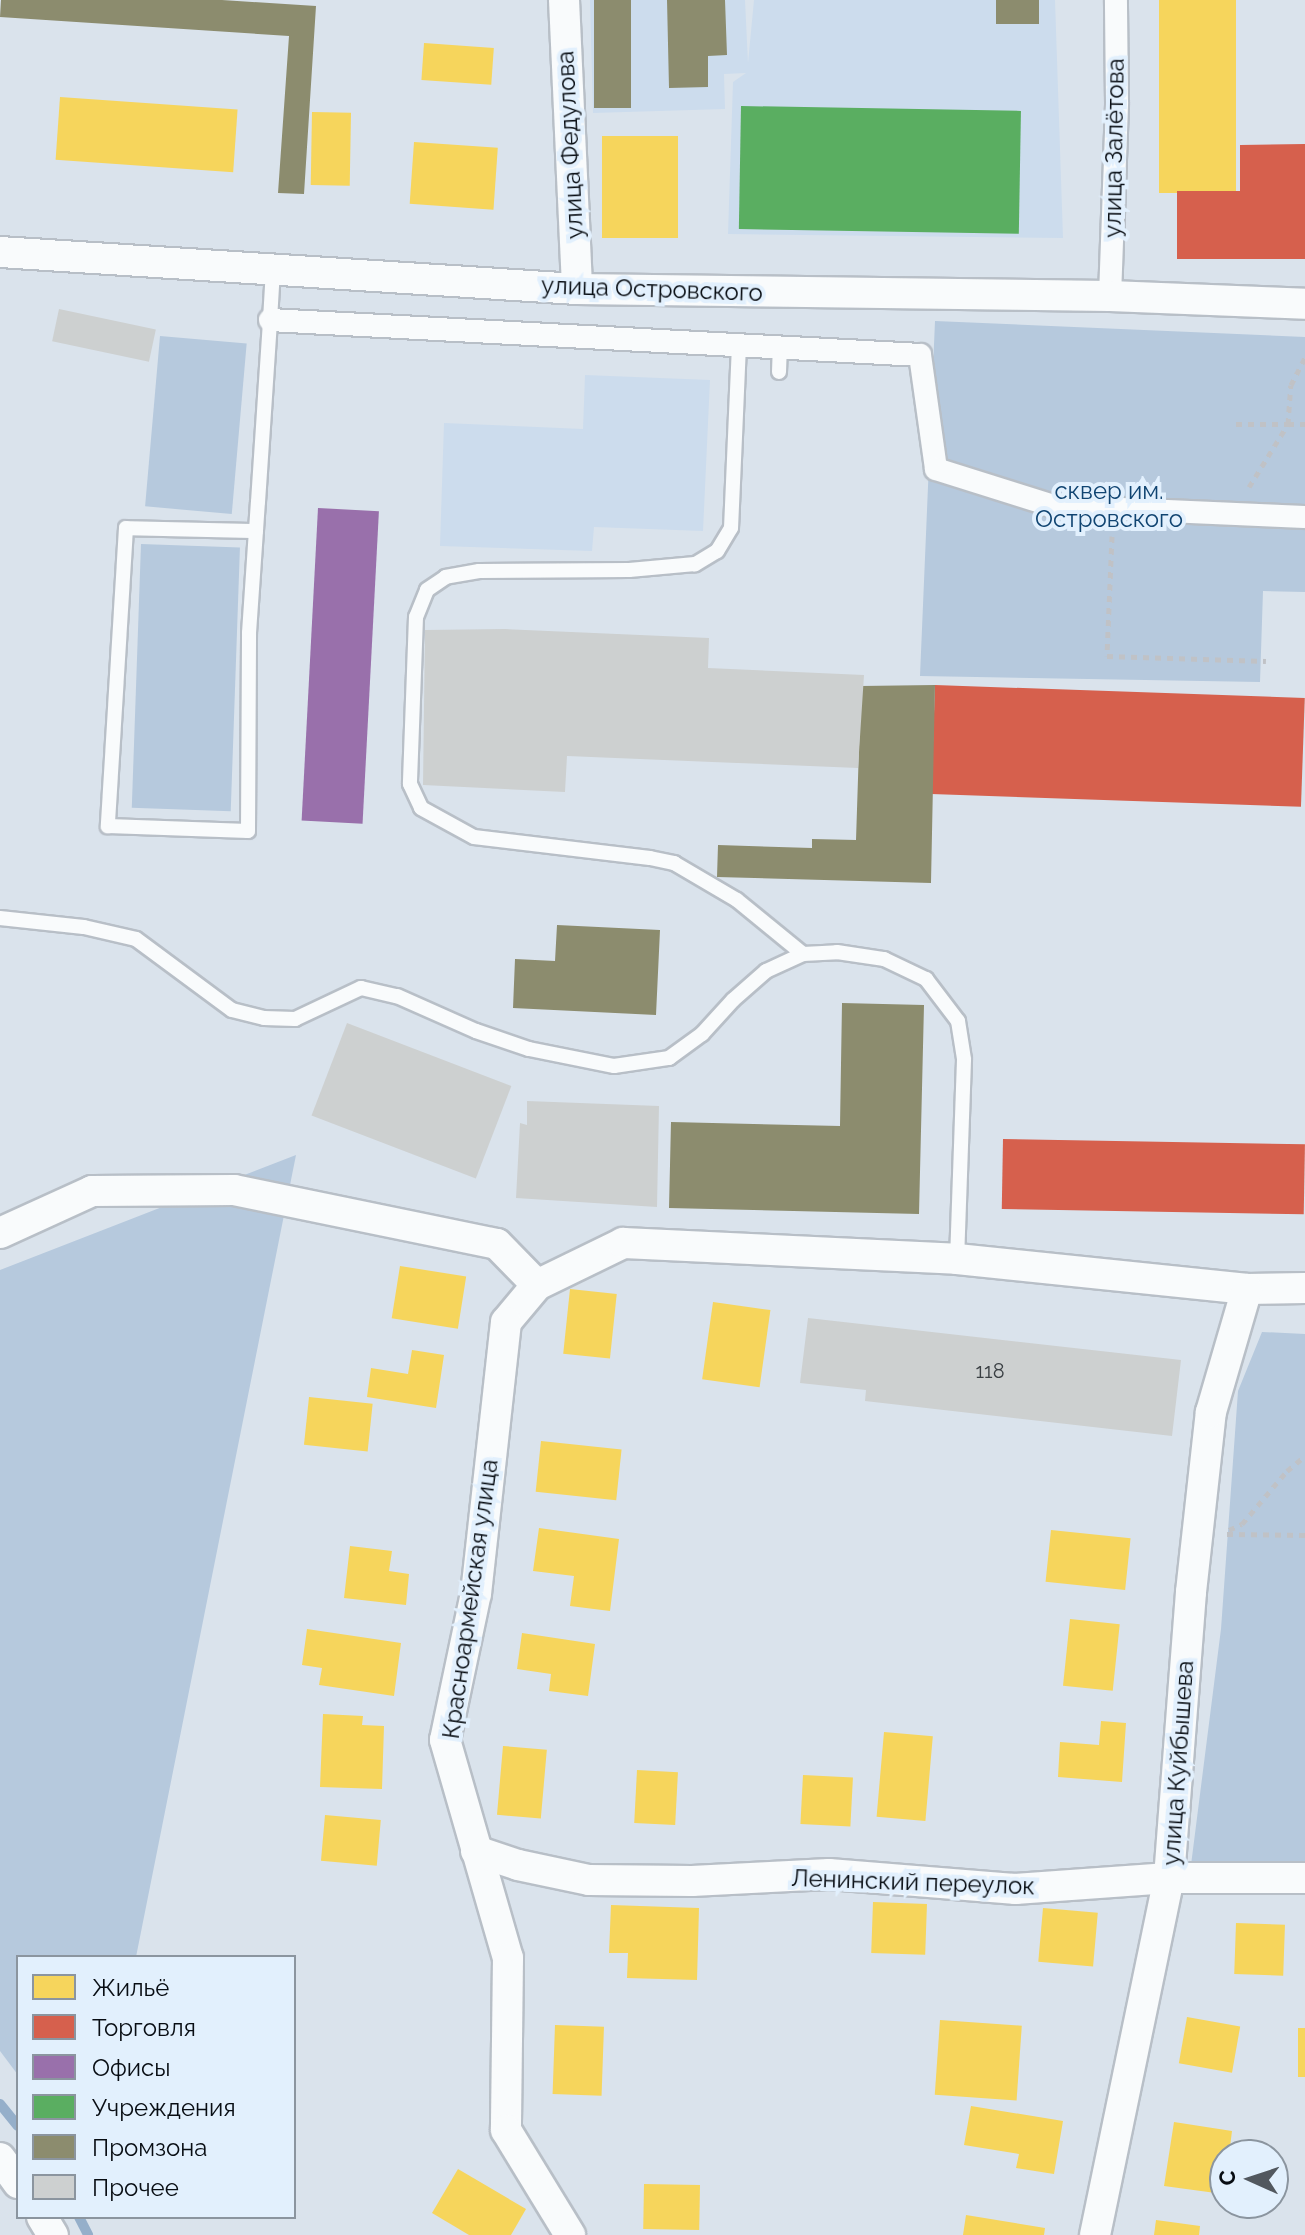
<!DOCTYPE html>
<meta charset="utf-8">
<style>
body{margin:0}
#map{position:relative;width:1305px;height:2235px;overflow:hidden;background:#dae3ec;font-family:Raleway,sans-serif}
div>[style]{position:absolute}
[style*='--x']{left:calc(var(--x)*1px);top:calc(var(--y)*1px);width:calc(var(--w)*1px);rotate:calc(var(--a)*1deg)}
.built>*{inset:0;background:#ccdced}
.green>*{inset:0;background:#b6c9dd;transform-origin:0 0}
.homes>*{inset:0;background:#f6d55c;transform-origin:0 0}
.shops>*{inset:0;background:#d6604d;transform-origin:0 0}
.offices>*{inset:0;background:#9970ab;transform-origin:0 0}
.public>*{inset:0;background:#5aae61;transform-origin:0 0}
.industry>*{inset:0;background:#8c8c6e;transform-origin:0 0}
.stream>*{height:10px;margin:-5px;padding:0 5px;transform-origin:5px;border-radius:5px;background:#95afca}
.building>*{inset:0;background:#cdd0d0;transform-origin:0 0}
.path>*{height:5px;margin-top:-2.5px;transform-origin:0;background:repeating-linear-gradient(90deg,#c0c2c6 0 6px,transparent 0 12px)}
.roads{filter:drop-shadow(2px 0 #b8bfc7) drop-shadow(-2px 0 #b8bfc7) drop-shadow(0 2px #b8bfc7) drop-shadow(0 -2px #b8bfc7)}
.service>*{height:14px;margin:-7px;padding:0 7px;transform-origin:7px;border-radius:7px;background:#f9fbfc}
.pedestrian>*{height:22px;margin:-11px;padding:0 11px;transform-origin:11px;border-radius:11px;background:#f9fbfc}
.minor>*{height:30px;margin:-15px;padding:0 15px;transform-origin:15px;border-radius:15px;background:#f9fbfc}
span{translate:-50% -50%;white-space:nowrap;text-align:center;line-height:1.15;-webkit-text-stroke:8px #e2f0fd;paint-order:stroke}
.number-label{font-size:20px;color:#3a3f43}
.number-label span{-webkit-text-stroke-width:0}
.street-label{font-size:24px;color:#080d13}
.park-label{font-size:24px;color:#104471}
.legend{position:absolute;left:16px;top:1955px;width:280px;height:264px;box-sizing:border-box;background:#e2f0fd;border:2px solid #8b959f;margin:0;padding:10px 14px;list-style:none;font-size:24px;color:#080d13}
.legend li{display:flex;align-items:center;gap:16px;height:40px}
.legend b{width:40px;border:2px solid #8b959f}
.north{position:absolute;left:1209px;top:2139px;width:80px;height:80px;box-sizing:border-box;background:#e2f0fd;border:2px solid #8b959f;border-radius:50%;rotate:273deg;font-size:22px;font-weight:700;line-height:32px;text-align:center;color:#080d13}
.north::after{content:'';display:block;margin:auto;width:28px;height:36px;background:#52585f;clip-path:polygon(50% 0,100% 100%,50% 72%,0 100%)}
</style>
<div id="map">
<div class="built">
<div style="clip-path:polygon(590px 0,745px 0,748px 63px,754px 0,1055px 0,1063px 238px,728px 234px,733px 82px,746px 73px,724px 74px,725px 109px,593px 113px)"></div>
<div style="clip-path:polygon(585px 375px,710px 380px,703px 531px,594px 527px,592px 551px,440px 546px,444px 423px,583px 429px)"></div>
</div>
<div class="green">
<div style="clip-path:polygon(935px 321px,1305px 337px,1305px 592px,1263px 591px,1260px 682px,920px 676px)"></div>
<div style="left:160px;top:336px;width:87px;height:171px;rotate:5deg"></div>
<div style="left:141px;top:544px;width:99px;height:264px;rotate:2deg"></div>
<div style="clip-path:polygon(296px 1155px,136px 1957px,18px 1957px,18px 2075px,0 2051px,0 1270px)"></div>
<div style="clip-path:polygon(1262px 1332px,1305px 1334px,1305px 1870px,1191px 1865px,1221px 1629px,1238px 1391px)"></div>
</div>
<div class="homes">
<div style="left:1159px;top:0;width:77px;height:193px"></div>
<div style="left:424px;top:43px;width:70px;height:37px;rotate:4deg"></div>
<div style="left:60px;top:97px;width:178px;height:63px;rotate:4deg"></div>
<div style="left:312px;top:112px;width:39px;height:73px;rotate:1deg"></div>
<div style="left:602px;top:136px;width:76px;height:102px"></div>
<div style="left:414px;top:142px;width:84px;height:62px;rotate:4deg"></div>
<div style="left:400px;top:1266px;width:67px;height:53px;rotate:9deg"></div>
<div style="left:570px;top:1289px;width:47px;height:65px;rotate:6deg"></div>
<div style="left:713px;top:1302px;width:58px;height:78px;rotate:8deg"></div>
<div style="clip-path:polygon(412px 1350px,444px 1355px,436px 1408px,367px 1397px,371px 1368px,408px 1374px)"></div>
<div style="left:309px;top:1397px;width:64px;height:48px;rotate:6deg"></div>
<div style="left:541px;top:1441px;width:81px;height:51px;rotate:6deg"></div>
<div style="clip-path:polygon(539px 1528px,619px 1539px,610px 1611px,570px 1606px,574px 1576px,533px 1571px)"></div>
<div style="left:1051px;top:1530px;width:80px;height:52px;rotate:6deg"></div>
<div style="clip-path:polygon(350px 1546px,392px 1551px,389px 1571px,409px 1574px,406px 1605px,344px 1598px)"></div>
<div style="left:1070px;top:1619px;width:50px;height:67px;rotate:6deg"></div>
<div style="clip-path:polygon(307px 1629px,401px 1643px,394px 1696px,319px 1685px,322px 1668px,302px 1665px)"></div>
<div style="clip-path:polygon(522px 1633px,595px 1644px,588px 1696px,549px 1691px,551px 1674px,517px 1669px)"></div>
<div style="clip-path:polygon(323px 1714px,363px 1716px,362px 1725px,384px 1726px,382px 1789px,320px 1787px)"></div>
<div style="clip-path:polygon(1101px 1721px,1126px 1723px,1122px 1782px,1058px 1777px,1060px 1742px,1099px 1745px)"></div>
<div style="left:884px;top:1732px;width:49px;height:85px;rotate:5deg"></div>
<div style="left:503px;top:1746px;width:44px;height:69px;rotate:5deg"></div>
<div style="left:637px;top:1770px;width:41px;height:53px;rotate:3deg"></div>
<div style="left:803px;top:1775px;width:50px;height:49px;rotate:3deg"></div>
<div style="left:325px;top:1815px;width:56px;height:46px;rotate:5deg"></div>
<div style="left:873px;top:1902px;width:54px;height:51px;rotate:2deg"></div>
<div style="clip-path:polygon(611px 1905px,699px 1908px,697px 1980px,627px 1978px,628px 1953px,609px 1953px)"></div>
<div style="left:1043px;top:1908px;width:55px;height:54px;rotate:5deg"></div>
<div style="left:1236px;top:1923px;width:49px;height:51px;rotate:2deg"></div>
<div style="left:1187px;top:2017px;width:54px;height:47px;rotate:10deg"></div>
<div style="left:940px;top:2020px;width:82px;height:75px;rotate:4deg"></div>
<div style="left:555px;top:2025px;width:49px;height:69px;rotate:2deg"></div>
<div style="left:1298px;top:2028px;width:7px;height:49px"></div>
<div style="clip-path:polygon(971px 2106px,1063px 2121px,1054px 2174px,1016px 2168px,1019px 2154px,964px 2145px)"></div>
<div style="clip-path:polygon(1174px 2122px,1232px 2131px,1229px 2155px,1225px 2155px,1223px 2194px,1164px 2186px)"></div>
<div style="clip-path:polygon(458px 2169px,526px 2209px,511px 2235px,469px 2235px,432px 2213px)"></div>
<div style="left:644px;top:2184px;width:56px;height:45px;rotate:1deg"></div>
<div style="clip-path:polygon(966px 2215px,1045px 2228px,1044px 2235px,963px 2235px)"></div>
<div style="clip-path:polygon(1156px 2220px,1200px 2226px,1199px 2235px,1154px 2235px)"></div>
</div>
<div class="shops">
<div style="clip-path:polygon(1305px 144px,1305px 259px,1177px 259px,1177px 191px,1240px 191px,1240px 145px)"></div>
<div style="left:935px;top:685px;width:370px;height:109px;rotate:2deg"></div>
<div style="left:1003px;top:1139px;width:302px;height:70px;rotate:1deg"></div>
</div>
<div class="offices">
<div style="left:318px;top:508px;width:61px;height:313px;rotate:3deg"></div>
</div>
<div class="public">
<div style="left:741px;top:106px;width:280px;height:123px;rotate:1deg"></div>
</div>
<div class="industry">
<div style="clip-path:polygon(1px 0,222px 0,316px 6px,304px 194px,278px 193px,289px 36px,0 17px)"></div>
<div style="left:594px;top:0;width:37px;height:108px"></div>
<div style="clip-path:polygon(667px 0,725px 0,727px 55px,708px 56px,708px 87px,669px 88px)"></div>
<div style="left:996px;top:0;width:43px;height:24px"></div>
<div style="clip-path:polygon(935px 685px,931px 883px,717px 877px,718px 845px,812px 848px,812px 839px,856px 840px,861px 686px)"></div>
<div style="clip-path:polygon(557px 925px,660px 930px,656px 1015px,513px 1008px,515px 959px,555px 961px)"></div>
<div style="clip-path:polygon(842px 1003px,924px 1005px,919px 1214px,669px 1208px,671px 1122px,840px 1126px)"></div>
</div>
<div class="stream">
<div style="--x:0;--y:2104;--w:28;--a:51"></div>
<div style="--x:79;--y:2217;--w:20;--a:63"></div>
</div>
<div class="building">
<div style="left:59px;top:309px;width:99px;height:33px;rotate:12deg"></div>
<div style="clip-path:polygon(505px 629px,709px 638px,708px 668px,864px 675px,858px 768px,567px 756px,565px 792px,423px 785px,425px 630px)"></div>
<div style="left:347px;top:1023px;width:176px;height:99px;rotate:21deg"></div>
<div style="clip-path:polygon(527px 1101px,659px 1106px,657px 1207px,516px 1198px,520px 1123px,527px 1125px)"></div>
<div style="clip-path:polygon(808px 1318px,1181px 1360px,1172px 1436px,865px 1401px,866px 1390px,800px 1383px)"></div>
</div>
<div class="path">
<div style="--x:1236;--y:424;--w:52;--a:0"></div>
<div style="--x:1288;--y:424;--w:39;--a:-86"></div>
<div style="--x:1291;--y:385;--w:31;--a:-63"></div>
<div style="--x:1249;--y:487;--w:74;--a:-58.2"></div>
<div style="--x:1288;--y:424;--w:17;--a:0"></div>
<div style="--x:1112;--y:536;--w:120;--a:92.4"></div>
<div style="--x:1107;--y:656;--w:159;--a:1.8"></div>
<div style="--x:1229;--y:1530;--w:14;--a:-25"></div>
<div style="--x:1242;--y:1524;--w:70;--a:-49.7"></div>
<div style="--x:1287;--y:1471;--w:23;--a:-40"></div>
<div style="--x:1227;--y:1534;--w:78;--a:0.7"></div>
</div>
<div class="roads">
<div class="service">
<div style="--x:739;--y:345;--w:183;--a:92.5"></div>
<div style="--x:731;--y:528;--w:27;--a:121"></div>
<div style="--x:717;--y:551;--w:26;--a:149"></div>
<div style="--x:695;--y:564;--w:66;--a:174.8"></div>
<div style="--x:629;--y:570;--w:150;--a:179.6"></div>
<div style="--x:479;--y:571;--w:34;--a:170"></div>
<div style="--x:446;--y:577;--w:23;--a:146"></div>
<div style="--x:427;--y:590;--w:29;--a:112"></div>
<div style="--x:416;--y:617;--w:167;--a:92.1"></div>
<div style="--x:410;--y:784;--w:26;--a:65"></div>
<div style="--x:421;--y:808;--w:60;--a:28.7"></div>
<div style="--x:474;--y:837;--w:177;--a:6.8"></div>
<div style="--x:650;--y:858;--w:25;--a:12"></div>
<div style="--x:674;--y:863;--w:73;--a:30.4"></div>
<div style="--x:737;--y:900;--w:85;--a:39.3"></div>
<div style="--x:779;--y:372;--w:25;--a:-88"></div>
<div style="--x:256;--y:531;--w:130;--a:-178.7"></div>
<div style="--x:126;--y:528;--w:299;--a:93.5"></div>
<div style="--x:108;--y:826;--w:140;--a:2"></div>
<div style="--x:248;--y:831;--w:198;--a:-89.7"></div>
<div style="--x:249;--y:633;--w:131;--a:-86.1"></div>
<div style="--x:258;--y:502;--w:182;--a:-86.2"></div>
<div style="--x:270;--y:320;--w:51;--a:-86.6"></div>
<div style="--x:0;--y:918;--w:84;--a:6.1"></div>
<div style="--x:84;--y:927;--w:53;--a:13"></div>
<div style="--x:136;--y:939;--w:119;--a:36.5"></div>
<div style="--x:232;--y:1010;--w:33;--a:14"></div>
<div style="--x:264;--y:1018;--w:31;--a:2"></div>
<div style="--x:295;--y:1019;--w:73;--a:-25.2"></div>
<div style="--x:361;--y:988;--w:37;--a:13"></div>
<div style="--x:397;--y:996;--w:86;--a:23.9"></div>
<div style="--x:476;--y:1031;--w:56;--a:18.8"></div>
<div style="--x:529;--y:1049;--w:87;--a:11.3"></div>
<div style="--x:614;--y:1066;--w:56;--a:-8.3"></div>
<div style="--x:669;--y:1058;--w:41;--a:-36"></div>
<div style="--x:702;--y:1034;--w:46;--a:-47.6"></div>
<div style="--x:733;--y:1000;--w:44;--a:-41.3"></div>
<div style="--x:766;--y:971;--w:41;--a:-24.7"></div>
<div style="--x:803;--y:954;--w:34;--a:-3"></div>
<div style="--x:837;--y:952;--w:48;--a:8.5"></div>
<div style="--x:884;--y:959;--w:47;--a:25.5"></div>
<div style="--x:926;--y:979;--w:53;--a:52.7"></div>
<div style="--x:958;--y:1021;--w:39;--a:81"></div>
<div style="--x:964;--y:1060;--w:199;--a:92"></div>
</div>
<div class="pedestrian">
<div style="--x:1110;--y:296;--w:194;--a:-87.9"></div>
<div style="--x:1117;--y:102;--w:102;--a:-90.6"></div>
<div style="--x:270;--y:320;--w:651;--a:3.08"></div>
<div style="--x:920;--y:355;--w:115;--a:82"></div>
<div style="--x:936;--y:469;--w:123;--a:17.5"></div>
<div style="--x:1053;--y:506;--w:252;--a:2.5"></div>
</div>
<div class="minor">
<div style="--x:564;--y:0;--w:289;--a:87.4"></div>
<div style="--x:0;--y:252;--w:578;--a:3.67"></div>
<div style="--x:577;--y:289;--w:533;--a:0.75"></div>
<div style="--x:1110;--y:296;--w:195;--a:2.3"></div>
<div style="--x:0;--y:1233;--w:101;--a:-24.5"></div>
<div style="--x:92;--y:1191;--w:142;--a:-0.4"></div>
<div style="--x:234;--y:1190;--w:268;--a:11.6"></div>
<div style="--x:497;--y:1244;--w:57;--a:45.7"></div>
<div style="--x:537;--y:1285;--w:96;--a:-26"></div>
<div style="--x:623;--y:1243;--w:334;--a:2.7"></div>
<div style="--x:957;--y:1259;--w:292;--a:5.9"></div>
<div style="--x:1247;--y:1289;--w:58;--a:-1"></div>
<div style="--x:537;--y:1285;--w:48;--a:130"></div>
<div style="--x:506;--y:1322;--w:273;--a:96.3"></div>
<div style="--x:476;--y:1593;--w:150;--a:101.9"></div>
<div style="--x:445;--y:1740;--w:227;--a:73.9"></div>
<div style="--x:508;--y:1958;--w:172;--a:90.7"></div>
<div style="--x:506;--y:2130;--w:123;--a:58.6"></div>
<div style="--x:476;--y:1851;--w:44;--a:18.4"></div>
<div style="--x:518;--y:1865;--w:73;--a:11.9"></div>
<div style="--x:589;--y:1880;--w:103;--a:0.6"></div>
<div style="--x:692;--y:1881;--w:137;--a:-2.9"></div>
<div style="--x:829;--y:1874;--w:187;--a:4.6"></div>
<div style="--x:1015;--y:1889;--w:154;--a:-4.1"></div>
<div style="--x:1169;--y:1878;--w:136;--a:0"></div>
<div style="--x:0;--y:2158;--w:31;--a:54"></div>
<div style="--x:42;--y:2217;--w:21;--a:59"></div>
<div style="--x:1095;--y:2235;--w:365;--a:-78.3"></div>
<div style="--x:1169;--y:1878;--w:287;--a:-85.6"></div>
<div style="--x:1191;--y:1592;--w:181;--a:-83.7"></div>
<div style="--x:1211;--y:1412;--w:128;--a:-73.7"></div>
</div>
</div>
<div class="number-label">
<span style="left:990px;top:1371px">118</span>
</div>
<div class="street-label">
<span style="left:570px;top:145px;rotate:-93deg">улица Федулова</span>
<span style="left:1114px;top:148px;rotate:-89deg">улица Залётова</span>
<span style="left:652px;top:289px;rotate:2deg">улица Островского</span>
<span style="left:470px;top:1599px;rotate:-82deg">Красноармейская улица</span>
<span style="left:1178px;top:1763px;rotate:-86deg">улица Куйбышева</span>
<span style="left:913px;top:1882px;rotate:2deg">Ленинский переулок</span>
</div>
<div class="park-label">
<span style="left:1109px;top:505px">сквер им.<br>Островского</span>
</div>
<ul class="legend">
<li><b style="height:22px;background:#f6d55c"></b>Жильё</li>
<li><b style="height:22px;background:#d6604d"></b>Торговля</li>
<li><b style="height:22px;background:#9970ab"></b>Офисы</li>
<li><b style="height:22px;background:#5aae61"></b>Учреждения</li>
<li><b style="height:22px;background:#8c8c6e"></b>Промзона</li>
<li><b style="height:22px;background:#cdd0d0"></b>Прочее</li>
</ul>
<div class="north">С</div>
</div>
